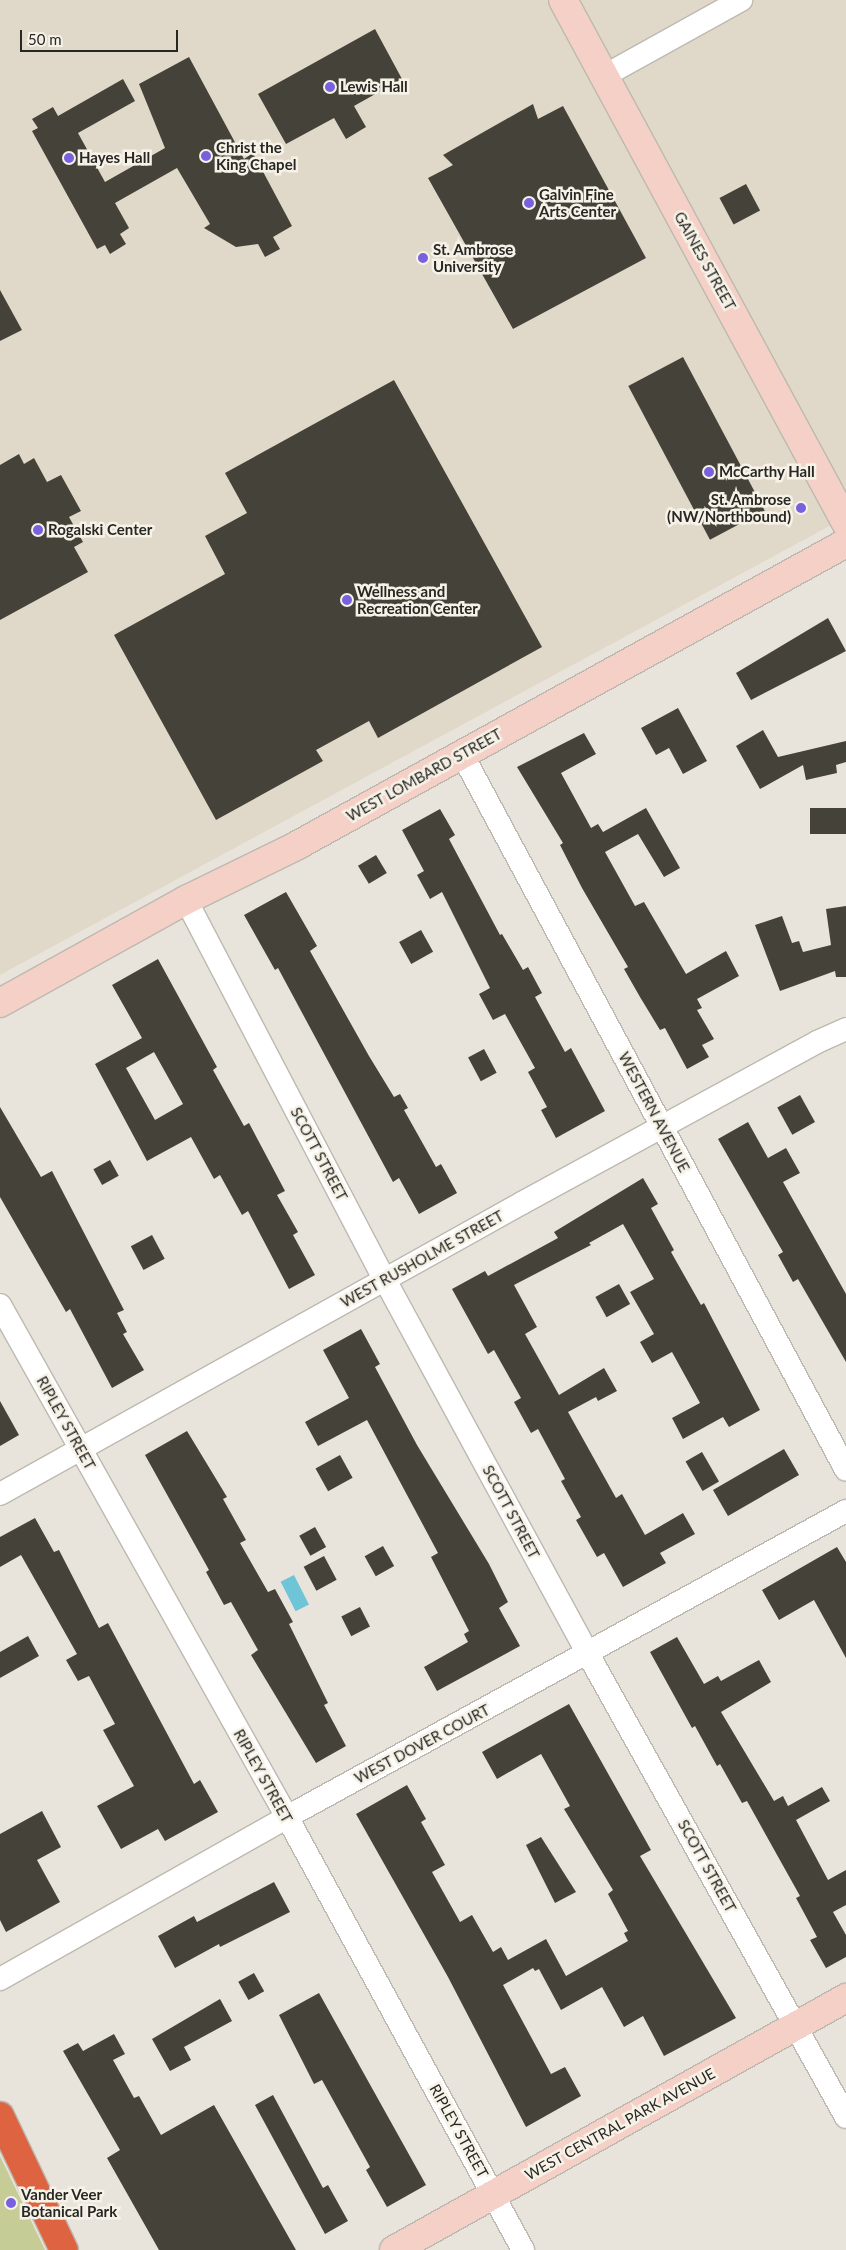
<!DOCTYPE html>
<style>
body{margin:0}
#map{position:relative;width:846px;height:2250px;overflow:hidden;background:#e9e4db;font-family:Lato,sans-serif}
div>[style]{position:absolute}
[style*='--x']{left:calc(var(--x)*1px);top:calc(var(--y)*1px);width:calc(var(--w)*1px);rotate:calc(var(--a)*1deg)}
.built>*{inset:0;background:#e0d9ca}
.green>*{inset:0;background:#c6cc95}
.water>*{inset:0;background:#6ec5d7;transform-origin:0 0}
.building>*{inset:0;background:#45423a;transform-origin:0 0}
.roads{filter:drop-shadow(1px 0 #bdb9b0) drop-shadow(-1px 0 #bdb9b0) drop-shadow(0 1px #bdb9b0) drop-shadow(0 -1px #bdb9b0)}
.street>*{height:22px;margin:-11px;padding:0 11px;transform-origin:11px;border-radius:11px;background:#fff}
.secondary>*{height:28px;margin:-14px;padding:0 14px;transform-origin:14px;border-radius:14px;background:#f5d0c6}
.highway>*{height:28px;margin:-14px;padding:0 14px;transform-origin:14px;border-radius:14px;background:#de6441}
.dots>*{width:14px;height:14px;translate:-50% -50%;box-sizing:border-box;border:2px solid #f6f2e8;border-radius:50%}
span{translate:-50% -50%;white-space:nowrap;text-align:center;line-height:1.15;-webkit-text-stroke:5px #f6f2e8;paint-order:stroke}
.poi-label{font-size:15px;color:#282723;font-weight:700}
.left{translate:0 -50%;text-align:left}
.right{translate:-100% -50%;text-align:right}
.street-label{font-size:15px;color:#282723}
.scale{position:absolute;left:20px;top:30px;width:158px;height:22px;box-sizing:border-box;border:2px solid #282723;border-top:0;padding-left:6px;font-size:15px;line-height:18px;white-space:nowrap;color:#282723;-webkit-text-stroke:4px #f6f2e8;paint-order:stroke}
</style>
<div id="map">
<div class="built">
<div style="clip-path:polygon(0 0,846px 0,846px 517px,0 975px)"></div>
</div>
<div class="green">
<div style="clip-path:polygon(0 2156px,45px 2250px,0 2250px)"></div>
</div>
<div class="water">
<div style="left:294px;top:1575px;width:33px;height:15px;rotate:63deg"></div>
</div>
<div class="building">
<div style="clip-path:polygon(375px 29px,402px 79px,354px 106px,366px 127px,346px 139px,334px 118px,286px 144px,258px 94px)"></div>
<div style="clip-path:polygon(189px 57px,244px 159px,253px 153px,292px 226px,273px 237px,280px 249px,265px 257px,258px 244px,236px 247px,204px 228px,210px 224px,177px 168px,115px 203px,129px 228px,120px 234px,126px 244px,110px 254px,105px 245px,97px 249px,32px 131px,38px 128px,32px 119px,53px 107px,58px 116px,123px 79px,135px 101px,78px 133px,105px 182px,165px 148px,139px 84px)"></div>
<div style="clip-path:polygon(533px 104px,538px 119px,563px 106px,646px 258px,513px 329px,428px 178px,453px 165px,443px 155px)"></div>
<div style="left:746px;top:184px;width:30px;height:30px;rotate:62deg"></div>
<div style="clip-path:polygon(0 290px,22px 330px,0 341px)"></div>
<div style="left:683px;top:357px;width:174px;height:62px;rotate:62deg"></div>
<div style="clip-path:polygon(394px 380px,542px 647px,378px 738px,369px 721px,316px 750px,323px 761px,216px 820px,114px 635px,225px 574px,205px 536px,247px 513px,225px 473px)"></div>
<div style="clip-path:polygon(19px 454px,24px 464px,34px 458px,47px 482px,61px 475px,81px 511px,69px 517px,83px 542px,74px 547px,88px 572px,0 620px,0 465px)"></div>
<div style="clip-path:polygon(828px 618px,846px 651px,751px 700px,736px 673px)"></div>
<div style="clip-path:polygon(678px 708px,707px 761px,683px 774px,669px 748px,656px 755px,641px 728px)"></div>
<div style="clip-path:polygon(763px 730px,778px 757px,846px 741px,846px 762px,836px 765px,837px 773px,806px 780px,803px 765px,760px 789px,736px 746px)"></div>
<div style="clip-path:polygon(584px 733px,596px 754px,561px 773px,591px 828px,598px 824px,603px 832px,646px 808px,680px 868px,664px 877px,638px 834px,605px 852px,635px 906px,644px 902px,686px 974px,726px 951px,739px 976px,697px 999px,702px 1008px,697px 1010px,714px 1039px,702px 1045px,709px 1057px,687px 1069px,665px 1028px,660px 1030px,640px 997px,624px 969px,628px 967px,582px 888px,560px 845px,563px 843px,517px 767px)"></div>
<div style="left:846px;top:808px;width:26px;height:36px;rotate:90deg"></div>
<div style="clip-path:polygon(440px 809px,455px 835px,449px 839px,500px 935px,502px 934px,523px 970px,528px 967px,542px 993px,535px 997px,565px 1052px,571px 1048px,605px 1111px,556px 1138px,541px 1110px,547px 1107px,528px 1072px,535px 1068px,505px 1014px,493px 1020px,479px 994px,490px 988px,442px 892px,430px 899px,417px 875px,424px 871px,402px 830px)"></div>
<div style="left:376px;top:855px;width:21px;height:21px;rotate:59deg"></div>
<div style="clip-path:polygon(286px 892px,317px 946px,310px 951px,369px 1056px,394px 1097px,400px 1094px,408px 1108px,404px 1110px,436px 1167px,441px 1164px,457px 1193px,419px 1214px,399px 1178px,393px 1182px,278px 968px,275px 970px,244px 915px)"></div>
<div style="clip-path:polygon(846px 906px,846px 977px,836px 977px,835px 971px,780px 991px,755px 925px,782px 916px,792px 943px,799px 941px,803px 952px,831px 945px,826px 909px)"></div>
<div style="left:421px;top:930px;width:25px;height:25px;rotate:61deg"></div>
<div style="clip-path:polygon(evenodd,158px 959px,217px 1067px,213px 1070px,244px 1126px,249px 1123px,285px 1191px,277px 1195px,298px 1232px,293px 1235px,315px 1275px,289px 1289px,248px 1211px,242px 1215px,220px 1175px,214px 1179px,191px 1137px,147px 1161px,95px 1064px,142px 1038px,112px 985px,158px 959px,154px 1052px,183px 1104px,155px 1120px,126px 1068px,154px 1052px)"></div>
<div style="left:484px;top:1049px;width:27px;height:18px;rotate:62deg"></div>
<div style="left:800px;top:1095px;width:31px;height:26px;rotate:61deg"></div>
<div style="clip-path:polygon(0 1107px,41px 1177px,52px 1171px,124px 1310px,117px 1313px,127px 1332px,123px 1334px,144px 1370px,112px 1388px,70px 1309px,66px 1312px,0 1197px)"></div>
<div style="clip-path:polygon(748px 1122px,768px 1158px,786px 1148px,800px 1173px,783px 1182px,846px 1294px,846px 1362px,798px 1279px,793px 1282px,778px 1255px,783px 1252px,718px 1139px)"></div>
<div style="left:110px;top:1160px;width:18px;height:19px;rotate:61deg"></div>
<div style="clip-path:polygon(643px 1178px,658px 1204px,651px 1208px,674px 1250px,671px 1252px,701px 1305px,704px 1303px,760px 1410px,729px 1427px,723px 1417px,683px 1439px,672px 1418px,700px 1403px,672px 1352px,652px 1363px,640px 1342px,654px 1334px,630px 1292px,654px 1279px,623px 1224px,589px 1243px,591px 1245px,514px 1285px,537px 1327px,525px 1334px,559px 1395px,604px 1368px,617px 1391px,598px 1401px,596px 1397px,568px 1412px,616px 1498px,622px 1494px,645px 1535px,683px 1513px,695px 1534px,660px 1553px,666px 1563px,623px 1587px,604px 1553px,597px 1557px,576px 1520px,581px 1517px,561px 1481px,565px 1479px,538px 1429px,531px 1433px,514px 1402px,521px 1398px,494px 1350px,488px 1354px,452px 1289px,485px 1271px,488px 1276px,558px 1238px,554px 1232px)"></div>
<div style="left:152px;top:1235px;width:27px;height:24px;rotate:62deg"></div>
<div style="left:619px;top:1284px;width:23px;height:27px;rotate:61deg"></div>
<div style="clip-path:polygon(361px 1329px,380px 1364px,375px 1367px,417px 1445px,489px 1564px,508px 1602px,499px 1608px,520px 1646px,437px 1691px,424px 1667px,468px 1642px,464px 1634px,469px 1631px,431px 1557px,438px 1553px,367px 1420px,318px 1446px,305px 1422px,349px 1398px,323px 1350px)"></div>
<div style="clip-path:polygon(0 1401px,19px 1435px,0 1446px)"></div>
<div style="clip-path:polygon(187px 1431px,227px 1497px,223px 1499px,246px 1540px,240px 1543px,268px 1592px,275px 1589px,293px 1622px,289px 1624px,328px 1703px,324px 1705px,346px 1746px,316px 1763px,251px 1655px,258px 1650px,231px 1602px,224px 1605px,206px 1572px,209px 1570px,145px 1455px)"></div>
<div style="left:784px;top:1449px;width:30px;height:82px;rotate:60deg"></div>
<div style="left:702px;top:1452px;width:34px;height:19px;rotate:60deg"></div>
<div style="left:340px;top:1455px;width:26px;height:28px;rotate:61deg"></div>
<div style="clip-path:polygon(35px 1518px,54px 1552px,59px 1550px,99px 1628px,108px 1623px,194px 1784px,200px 1780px,218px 1812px,165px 1841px,158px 1829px,121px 1849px,97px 1806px,134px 1786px,103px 1730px,115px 1724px,89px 1676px,78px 1681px,66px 1660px,77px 1654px,21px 1555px,0 1567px,0 1537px)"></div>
<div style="left:315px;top:1527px;width:23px;height:18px;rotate:61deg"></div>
<div style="left:383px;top:1546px;width:23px;height:21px;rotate:61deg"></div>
<div style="clip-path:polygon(837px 1547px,846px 1562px,846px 1658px,814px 1600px,779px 1620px,762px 1590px)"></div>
<div style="left:324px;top:1556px;width:27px;height:23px;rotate:62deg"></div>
<div style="left:360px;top:1607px;width:22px;height:21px;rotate:63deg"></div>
<div style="clip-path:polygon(28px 1636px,39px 1656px,0 1678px,0 1652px)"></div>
<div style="clip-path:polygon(677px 1637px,704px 1684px,718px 1676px,721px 1681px,759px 1660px,771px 1682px,721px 1712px,774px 1801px,783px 1796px,788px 1806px,822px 1787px,830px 1801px,796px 1820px,828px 1880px,846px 1870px,846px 1905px,833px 1912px,846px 1935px,846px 1957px,826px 1968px,810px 1940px,817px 1937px,796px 1898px,800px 1896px,747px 1801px,742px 1803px,720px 1764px,717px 1766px,695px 1726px,692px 1728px,650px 1652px)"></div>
<div style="clip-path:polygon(569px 1704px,651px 1850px,640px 1856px,736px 2018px,664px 2056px,643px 2016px,624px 2027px,602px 1987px,561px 2010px,539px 1969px,535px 1971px,533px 1968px,503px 1985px,551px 2074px,565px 2067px,581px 2096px,526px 2127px,448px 1977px,356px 1814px,407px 1785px,426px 1819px,421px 1822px,445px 1865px,432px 1872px,460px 1922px,472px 1915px,493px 1952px,501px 1947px,508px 1960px,546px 1939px,566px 1976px,628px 1941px,624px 1933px,628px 1931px,608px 1894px,613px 1890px,564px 1809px,570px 1806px,541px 1754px,497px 1779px,482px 1752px)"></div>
<div style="clip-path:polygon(42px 1811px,61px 1847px,37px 1860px,60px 1902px,6px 1932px,0 1920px,0 1834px)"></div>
<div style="clip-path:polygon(541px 1837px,576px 1892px,555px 1903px,526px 1845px)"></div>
<div style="clip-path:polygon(274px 1882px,290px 1912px,220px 1947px,219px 1944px,175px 1968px,158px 1936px,194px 1916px,197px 1922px)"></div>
<div style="left:254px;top:1973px;width:21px;height:18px;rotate:61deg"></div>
<div style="clip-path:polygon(319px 1993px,426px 2185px,387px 2207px,366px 2170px,370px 2167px,322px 2080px,314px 2084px,279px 2015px)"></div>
<div style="clip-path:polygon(220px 1999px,232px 2021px,184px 2047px,191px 2060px,170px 2071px,152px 2039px)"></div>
<div style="clip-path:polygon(114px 2034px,125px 2054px,113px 2060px,134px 2098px,139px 2096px,161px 2135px,214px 2105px,296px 2250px,159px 2250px,107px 2158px,120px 2150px,63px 2051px,78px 2043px,83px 2051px)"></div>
<div style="clip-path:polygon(273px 2095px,323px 2188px,328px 2185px,348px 2221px,325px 2234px,255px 2105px)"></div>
</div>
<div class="roads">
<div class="street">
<div style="--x:604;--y:76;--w:157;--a:-29"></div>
<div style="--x:462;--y:754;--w:812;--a:61.79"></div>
<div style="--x:186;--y:900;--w:429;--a:62.4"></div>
<div style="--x:385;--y:1280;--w:426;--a:61.5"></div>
<div style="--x:588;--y:1654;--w:530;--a:60.87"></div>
<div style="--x:0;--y:1305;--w:587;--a:60.73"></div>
<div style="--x:287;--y:1817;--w:493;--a:61.4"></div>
<div style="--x:0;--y:1494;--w:598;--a:-29.14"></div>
<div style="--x:522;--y:1203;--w:336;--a:-28.6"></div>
<div style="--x:817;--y:1042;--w:32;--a:-24"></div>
<div style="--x:0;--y:1979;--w:330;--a:-29.4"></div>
<div style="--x:287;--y:1817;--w:637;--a:-28.7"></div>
</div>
<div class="secondary">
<div style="--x:563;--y:0;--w:595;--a:61.58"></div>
<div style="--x:0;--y:1003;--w:213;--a:-29"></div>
<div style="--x:186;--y:900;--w:123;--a:-26.1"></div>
<div style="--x:296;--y:846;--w:628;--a:-28.85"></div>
<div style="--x:394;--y:2250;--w:518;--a:-29.14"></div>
</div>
<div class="highway">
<div style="--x:0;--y:2116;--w:148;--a:64.5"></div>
</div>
</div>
<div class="dots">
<div style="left:330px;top:87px;background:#7761dc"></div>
<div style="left:206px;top:156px;background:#7761dc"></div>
<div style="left:69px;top:158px;background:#7761dc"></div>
<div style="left:529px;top:203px;background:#7761dc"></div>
<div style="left:423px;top:258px;background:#7761dc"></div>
<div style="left:709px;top:472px;background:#7761dc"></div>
<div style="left:801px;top:508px;background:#7761dc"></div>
<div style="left:38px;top:530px;background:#7761dc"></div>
<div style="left:347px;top:600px;background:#7761dc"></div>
<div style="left:11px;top:2203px;background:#7761dc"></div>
</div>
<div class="poi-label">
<span class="left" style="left:340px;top:87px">Lewis Hall</span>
<span class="left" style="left:216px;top:156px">Christ the<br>King Chapel</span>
<span class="left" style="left:79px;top:158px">Hayes Hall</span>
<span class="left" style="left:539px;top:203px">Galvin Fine<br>Arts Center</span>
<span class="left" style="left:433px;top:258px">St. Ambrose<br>University</span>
<span class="left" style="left:719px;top:472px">McCarthy Hall</span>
<span class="right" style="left:791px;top:508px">St. Ambrose<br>(NW/Northbound)</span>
<span class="left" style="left:48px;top:530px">Rogalski Center</span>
<span class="left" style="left:357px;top:600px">Wellness and<br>Recreation Center</span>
<span class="left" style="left:21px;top:2203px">Vander Veer<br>Botanical Park</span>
</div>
<div class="street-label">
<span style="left:705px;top:261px;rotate:61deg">GAINES STREET</span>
<span style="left:424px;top:775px;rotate:-29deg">WEST LOMBARD STREET</span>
<span style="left:654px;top:1112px;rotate:62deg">WESTERN AVENUE</span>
<span style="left:319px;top:1154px;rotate:62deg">SCOTT STREET</span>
<span style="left:422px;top:1259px;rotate:-29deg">WEST RUSHOLME STREET</span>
<span style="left:66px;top:1423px;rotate:61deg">RIPLEY STREET</span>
<span style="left:511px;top:1512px;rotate:62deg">SCOTT STREET</span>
<span style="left:422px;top:1744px;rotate:-28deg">WEST DOVER COURT</span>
<span style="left:263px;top:1776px;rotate:61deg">RIPLEY STREET</span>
<span style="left:707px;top:1866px;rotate:61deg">SCOTT STREET</span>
<span style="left:620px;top:2124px;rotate:-29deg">WEST CENTRAL PARK AVENUE</span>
<span style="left:459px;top:2131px;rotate:61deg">RIPLEY STREET</span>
</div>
<div class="scale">50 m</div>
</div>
